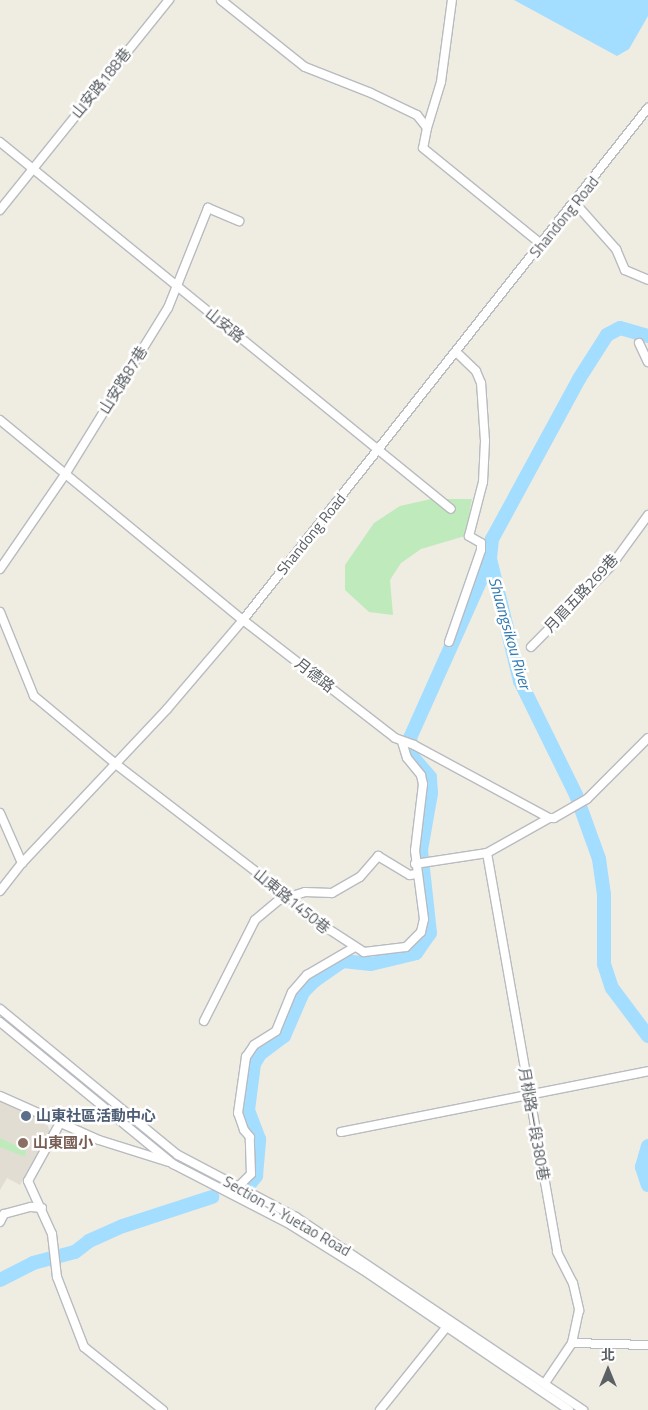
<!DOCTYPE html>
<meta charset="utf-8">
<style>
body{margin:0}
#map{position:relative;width:648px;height:1410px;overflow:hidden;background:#efece2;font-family:"Titillium Web","Noto Sans TC",sans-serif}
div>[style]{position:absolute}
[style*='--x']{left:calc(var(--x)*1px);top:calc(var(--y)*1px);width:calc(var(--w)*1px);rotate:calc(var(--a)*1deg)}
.education>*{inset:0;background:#e2ddd3}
.green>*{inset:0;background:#bfeabc}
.water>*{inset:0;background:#a3ddff}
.river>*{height:14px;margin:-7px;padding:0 7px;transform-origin:7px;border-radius:7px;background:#a3ddff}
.roads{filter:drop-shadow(1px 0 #b8bbc0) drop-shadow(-1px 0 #b8bbc0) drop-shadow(0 1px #b8bbc0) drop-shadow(0 -1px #b8bbc0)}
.minor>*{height:8px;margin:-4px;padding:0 4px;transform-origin:4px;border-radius:4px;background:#fff}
.dots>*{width:14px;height:14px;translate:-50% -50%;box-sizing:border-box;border:2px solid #fff;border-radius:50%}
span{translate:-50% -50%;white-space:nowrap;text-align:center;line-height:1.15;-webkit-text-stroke:5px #fff;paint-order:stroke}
.street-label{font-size:15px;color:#5b6065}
.service-label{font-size:15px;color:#4e5e75;font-weight:700}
.left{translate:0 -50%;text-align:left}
.education-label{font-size:15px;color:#785e54;font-weight:700}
.water-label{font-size:16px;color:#327ab3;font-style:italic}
.north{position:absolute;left:583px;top:1345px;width:50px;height:50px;-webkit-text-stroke:4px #fff;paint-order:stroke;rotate:0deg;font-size:14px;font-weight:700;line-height:20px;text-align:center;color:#5b6065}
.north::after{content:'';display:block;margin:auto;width:18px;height:22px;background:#5b6065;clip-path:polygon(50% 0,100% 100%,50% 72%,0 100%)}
</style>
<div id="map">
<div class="education">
<div style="clip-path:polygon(0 1100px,46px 1121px,51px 1135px,20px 1185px,7px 1178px,0 1190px)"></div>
</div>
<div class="green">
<div style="clip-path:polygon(431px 499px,472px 499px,465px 536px,421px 549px,401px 563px,390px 580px,393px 615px,369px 612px,345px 590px,345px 565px,374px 523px,400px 506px)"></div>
<div style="clip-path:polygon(0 1138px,26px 1150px,25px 1157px,0 1147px)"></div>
</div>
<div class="water">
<div style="clip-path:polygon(514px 0,648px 0,648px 16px,629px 49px,617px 56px)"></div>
</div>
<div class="river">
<div style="--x:648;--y:336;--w:29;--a:-164"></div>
<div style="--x:620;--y:328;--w:15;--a:152"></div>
<div style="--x:607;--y:335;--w:52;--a:122.5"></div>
<div style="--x:579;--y:379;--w:182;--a:118.5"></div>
<div style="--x:492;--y:539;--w:20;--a:96"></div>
<div style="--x:490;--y:559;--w:126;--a:76.2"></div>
<div style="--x:520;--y:681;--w:127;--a:63.8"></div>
<div style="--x:576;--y:795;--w:68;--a:70.2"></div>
<div style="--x:599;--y:859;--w:36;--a:82"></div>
<div style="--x:604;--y:895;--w:69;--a:90"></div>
<div style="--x:604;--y:964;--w:25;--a:72"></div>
<div style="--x:612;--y:988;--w:60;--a:53.1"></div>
<div style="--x:648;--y:1146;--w:22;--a:106"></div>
<div style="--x:642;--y:1167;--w:19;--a:72"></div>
<div style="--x:248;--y:1186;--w:13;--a:-51"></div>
<div style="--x:256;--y:1176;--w:37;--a:-85"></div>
<div style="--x:259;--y:1139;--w:31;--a:-111"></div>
<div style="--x:248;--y:1110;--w:46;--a:-82.6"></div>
<div style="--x:254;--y:1064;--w:12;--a:-59"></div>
<div style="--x:260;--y:1054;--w:30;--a:-37"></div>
<div style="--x:284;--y:1036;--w:48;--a:-66.6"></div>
<div style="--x:303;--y:992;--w:16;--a:-45"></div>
<div style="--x:314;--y:981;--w:35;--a:-35"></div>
<div style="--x:343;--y:961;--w:28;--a:6"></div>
<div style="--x:371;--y:964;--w:46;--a:-13.7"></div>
<div style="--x:416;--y:953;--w:24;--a:-55"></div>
<div style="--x:430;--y:933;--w:83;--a:-96.2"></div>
<div style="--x:421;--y:850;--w:58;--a:-80"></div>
<div style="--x:431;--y:793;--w:16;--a:-94"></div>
<div style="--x:430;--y:777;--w:29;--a:-131"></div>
<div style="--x:411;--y:755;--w:17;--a:-93"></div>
<div style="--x:410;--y:738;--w:196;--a:-65.9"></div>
<div style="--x:0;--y:1280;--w:37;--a:-27"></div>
<div style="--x:33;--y:1263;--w:43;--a:-14.7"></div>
<div style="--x:75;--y:1252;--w:18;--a:-38"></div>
<div style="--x:89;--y:1241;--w:37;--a:-24"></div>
<div style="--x:123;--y:1226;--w:94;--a:-18"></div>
</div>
<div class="roads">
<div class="minor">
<div style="--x:221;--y:0;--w:107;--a:38.6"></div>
<div style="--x:305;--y:67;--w:71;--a:21.5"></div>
<div style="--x:371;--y:93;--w:51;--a:25.6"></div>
<div style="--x:417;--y:115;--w:16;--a:52"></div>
<div style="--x:427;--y:128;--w:20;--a:101"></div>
<div style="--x:423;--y:148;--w:152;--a:39.1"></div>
<div style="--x:427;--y:128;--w:48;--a:-73.1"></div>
<div style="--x:441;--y:82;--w:83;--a:-82.4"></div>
<div style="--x:0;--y:142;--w:581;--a:39.14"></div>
<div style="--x:575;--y:203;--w:62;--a:48.3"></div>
<div style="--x:616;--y:249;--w:23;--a:67"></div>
<div style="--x:625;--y:270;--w:25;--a:23"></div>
<div style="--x:0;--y:210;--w:270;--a:-51.2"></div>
<div style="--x:639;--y:343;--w:21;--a:65"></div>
<div style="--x:0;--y:420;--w:315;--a:39.5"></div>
<div style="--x:243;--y:620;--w:192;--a:37.8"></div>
<div style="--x:395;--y:738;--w:20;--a:20"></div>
<div style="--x:414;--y:745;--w:153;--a:28.4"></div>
<div style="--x:549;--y:818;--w:5;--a:0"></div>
<div style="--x:554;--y:818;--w:38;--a:-30"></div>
<div style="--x:587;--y:799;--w:86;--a:-45"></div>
<div style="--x:0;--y:569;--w:116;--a:-55.5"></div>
<div style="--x:66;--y:473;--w:194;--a:-58.3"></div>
<div style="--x:168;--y:308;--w:108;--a:-68.2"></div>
<div style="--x:208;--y:208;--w:34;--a:23"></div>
<div style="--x:0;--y:612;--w:91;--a:68"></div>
<div style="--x:34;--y:696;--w:108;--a:39.7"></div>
<div style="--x:117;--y:765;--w:215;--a:37.5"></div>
<div style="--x:288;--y:896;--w:27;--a:45"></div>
<div style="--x:307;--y:915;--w:68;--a:33"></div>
<div style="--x:364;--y:952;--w:42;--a:-6.8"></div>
<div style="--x:406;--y:947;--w:21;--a:-45"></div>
<div style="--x:421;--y:932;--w:13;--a:-77"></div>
<div style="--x:424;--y:919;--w:69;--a:-97.5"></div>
<div style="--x:415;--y:851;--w:67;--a:-83.2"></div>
<div style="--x:423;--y:784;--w:9;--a:-103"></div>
<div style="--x:421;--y:775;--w:22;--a:-129"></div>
<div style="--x:407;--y:758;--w:17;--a:-107"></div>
<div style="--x:449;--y:642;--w:97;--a:-70.8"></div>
<div style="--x:481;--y:550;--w:7;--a:-90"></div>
<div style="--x:481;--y:543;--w:14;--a:-150"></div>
<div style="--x:469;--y:536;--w:56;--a:-75.5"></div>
<div style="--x:483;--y:482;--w:41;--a:-87.2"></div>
<div style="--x:485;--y:441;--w:58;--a:-93.9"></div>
<div style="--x:481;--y:383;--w:13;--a:-113"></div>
<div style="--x:476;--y:371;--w:28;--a:-136"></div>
<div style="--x:531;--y:647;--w:114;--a:-45.4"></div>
<div style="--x:611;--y:566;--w:63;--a:-54"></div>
<div style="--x:0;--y:813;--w:55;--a:66.3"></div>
<div style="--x:487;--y:853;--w:405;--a:80"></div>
<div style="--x:557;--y:1252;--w:35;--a:63"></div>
<div style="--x:573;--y:1283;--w:28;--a:77"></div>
<div style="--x:579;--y:1310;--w:34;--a:102"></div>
<div style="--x:572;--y:1343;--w:48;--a:124"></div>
<div style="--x:415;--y:864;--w:73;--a:-8.7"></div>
<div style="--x:487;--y:853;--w:71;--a:-29.4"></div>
<div style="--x:0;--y:891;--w:36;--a:-52"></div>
<div style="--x:22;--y:863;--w:212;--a:-46.7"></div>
<div style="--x:167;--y:709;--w:117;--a:-49.5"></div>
<div style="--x:243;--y:620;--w:653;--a:-51.66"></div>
<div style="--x:0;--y:1009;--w:230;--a:39.4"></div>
<div style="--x:178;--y:1155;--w:133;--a:27.7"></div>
<div style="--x:296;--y:1217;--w:346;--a:33.9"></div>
<div style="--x:204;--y:1021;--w:113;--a:-63.2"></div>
<div style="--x:255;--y:920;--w:31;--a:-40"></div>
<div style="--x:279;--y:900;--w:27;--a:-17"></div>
<div style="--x:305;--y:892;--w:27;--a:2"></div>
<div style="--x:332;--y:893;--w:32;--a:-30"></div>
<div style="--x:360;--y:877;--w:28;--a:-49"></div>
<div style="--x:378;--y:856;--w:37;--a:31"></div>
<div style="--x:410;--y:875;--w:6;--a:-9"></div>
<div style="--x:0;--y:1022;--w:224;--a:39.4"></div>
<div style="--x:173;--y:1164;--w:133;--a:27.3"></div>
<div style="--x:291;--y:1225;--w:85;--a:32"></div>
<div style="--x:363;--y:1270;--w:249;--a:34.2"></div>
<div style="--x:0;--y:1096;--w:108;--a:24"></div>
<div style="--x:99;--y:1140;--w:73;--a:17.4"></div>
<div style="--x:60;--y:1123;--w:66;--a:118.9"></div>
<div style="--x:28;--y:1181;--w:58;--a:65.6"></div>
<div style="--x:52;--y:1234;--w:43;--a:83.4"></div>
<div style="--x:57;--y:1277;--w:75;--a:68.9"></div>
<div style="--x:84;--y:1347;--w:101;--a:38.6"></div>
<div style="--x:341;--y:1132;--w:313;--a:-11.2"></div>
<div style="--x:238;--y:1187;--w:18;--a:-45"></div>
<div style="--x:251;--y:1174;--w:37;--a:-92"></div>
<div style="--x:250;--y:1137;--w:9;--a:-131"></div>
<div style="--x:244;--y:1130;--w:18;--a:-109"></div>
<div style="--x:238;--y:1113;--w:57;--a:-81.9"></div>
<div style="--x:246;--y:1057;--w:14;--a:-56"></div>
<div style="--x:254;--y:1045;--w:26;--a:-32"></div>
<div style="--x:276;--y:1031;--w:42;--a:-67.7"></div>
<div style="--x:292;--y:992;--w:23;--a:-49"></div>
<div style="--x:307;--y:975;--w:53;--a:-30.4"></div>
<div style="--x:0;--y:1222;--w:9;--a:-63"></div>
<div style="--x:4;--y:1214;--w:28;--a:-15"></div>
<div style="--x:31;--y:1207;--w:11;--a:5"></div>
<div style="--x:572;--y:1343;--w:76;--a:1.5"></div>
<div style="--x:380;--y:1410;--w:110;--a:-51.3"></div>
</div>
</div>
<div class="dots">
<div style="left:26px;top:1116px;background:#5c6f8a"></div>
<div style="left:23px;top:1143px;background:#8d6e63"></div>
</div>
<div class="street-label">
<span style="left:101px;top:83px;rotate:-51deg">山安路188巷</span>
<span style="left:564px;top:217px;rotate:-51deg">Shandong Road</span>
<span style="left:225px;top:325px;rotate:39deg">山安路</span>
<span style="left:123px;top:380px;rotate:-58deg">山安路87巷</span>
<span style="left:311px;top:534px;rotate:-51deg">Shandong Road</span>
<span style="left:581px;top:593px;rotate:-47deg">月眉五路269巷</span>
<span style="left:315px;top:675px;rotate:38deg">月德路</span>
<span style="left:292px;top:901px;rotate:39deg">山東路1450巷</span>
<span style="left:534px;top:1124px;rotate:80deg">月桃路一段380巷</span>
<span style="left:287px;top:1216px;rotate:30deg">Section 1, Yuetao Road</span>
</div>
<div class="service-label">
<span class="left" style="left:36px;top:1116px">山東社區活動中心</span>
</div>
<div class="education-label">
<span class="left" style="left:33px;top:1143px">山東國小</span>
</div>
<div class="water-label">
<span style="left:510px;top:633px;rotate:74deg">Shuangsikou River</span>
</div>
<div class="north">北</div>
</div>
